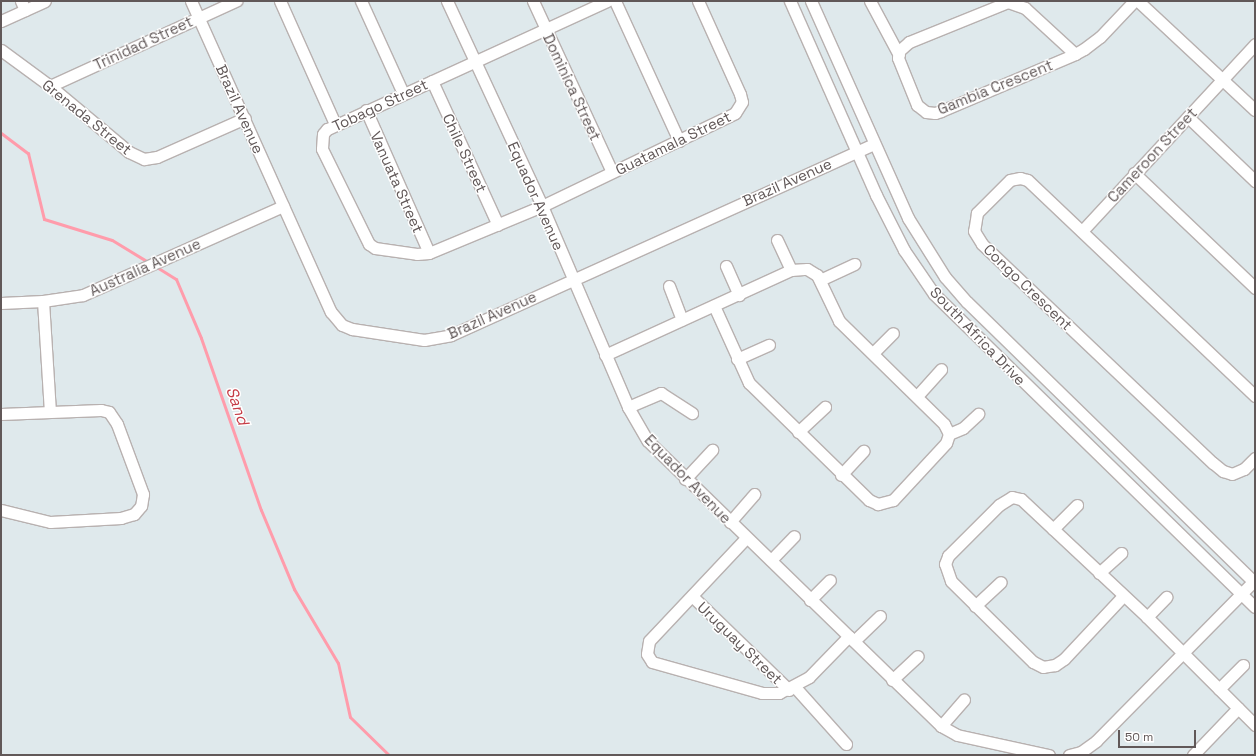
<!DOCTYPE html>
<style>
body{margin:0}
#map{position:relative;width:1256px;height:756px;overflow:hidden;background:#dfe9ec;font-family:"Space Grotesk",sans-serif}
div>[style]{position:absolute}
[style*='--x']{left:calc(var(--x)*1px);top:calc(var(--y)*1px);width:calc(var(--w)*1px);rotate:calc(var(--a)*1deg)}
.stream>*{height:3px;margin:-1.5px;padding:0 1.5px;transform-origin:1.5px;border-radius:1.5px;background:#ff9cab}
.roads{filter:drop-shadow(1px 0 #b8b1b0) drop-shadow(-1px 0 #b8b1b0) drop-shadow(0 1px #b8b1b0) drop-shadow(0 -1px #b8b1b0)}
.minor>*{height:11px;margin:-5.5px;padding:0 5.5px;transform-origin:5.5px;border-radius:5.5px;background:#fff}
span{translate:-50% -50%;white-space:nowrap;text-align:center;line-height:1.15;-webkit-text-stroke:3px #fff;paint-order:stroke}
.street-label{font-size:15px;color:#615858}
.water-label{font-size:16px;color:#c53c46;font-style:italic}
.frame{position:absolute;inset:0;border:2px solid #615858;pointer-events:none}
.scale{position:absolute;left:1118px;top:730px;width:78px;height:18px;box-sizing:border-box;border:2px solid #615858;border-top:0;padding-left:5px;font-size:12px;line-height:14px;white-space:nowrap;color:#615858;-webkit-text-stroke:3px #fff;paint-order:stroke}
</style>
<div id="map">
<div class="stream">
<div style="--x:1;--y:133;--w:34;--a:37"></div>
<div style="--x:28;--y:153;--w:68;--a:76.4"></div>
<div style="--x:44;--y:219;--w:71;--a:17.2"></div>
<div style="--x:112;--y:240;--w:42;--a:31.4"></div>
<div style="--x:155;--y:266;--w:25;--a:32"></div>
<div style="--x:176;--y:279;--w:64;--a:67"></div>
<div style="--x:201;--y:338;--w:182;--a:70.8"></div>
<div style="--x:261;--y:510;--w:86;--a:67.3"></div>
<div style="--x:294;--y:589;--w:86;--a:59.3"></div>
<div style="--x:338;--y:663;--w:55;--a:77.5"></div>
<div style="--x:350;--y:717;--w:54;--a:44.3"></div>
</div>
<div class="roads">
<div class="minor">
<div style="--x:21;--y:1;--w:10;--a:66"></div>
<div style="--x:191;--y:1;--w:341;--a:65.8"></div>
<div style="--x:331;--y:312;--w:17;--a:50"></div>
<div style="--x:342;--y:325;--w:11;--a:22"></div>
<div style="--x:352;--y:329;--w:73;--a:8.7"></div>
<div style="--x:424;--y:340;--w:27;--a:-10"></div>
<div style="--x:451;--y:335;--w:464;--a:-24.3"></div>
<div style="--x:280;--y:1;--w:135;--a:65.9"></div>
<div style="--x:361;--y:1;--w:101;--a:65.5"></div>
<div style="--x:447;--y:1;--w:226;--a:65.1"></div>
<div style="--x:542;--y:206;--w:219;--a:66.8"></div>
<div style="--x:628;--y:407;--w:39;--a:60"></div>
<div style="--x:648;--y:441;--w:409;--a:44.2"></div>
<div style="--x:941;--y:726;--w:18;--a:29"></div>
<div style="--x:957;--y:735;--w:94;--a:12.3"></div>
<div style="--x:533;--y:1;--w:188;--a:65.2"></div>
<div style="--x:607;--y:1;--w:308;--a:155.4"></div>
<div style="--x:327;--y:129;--w:6;--a:129"></div>
<div style="--x:323;--y:134;--w:15;--a:94"></div>
<div style="--x:322;--y:149;--w:106;--a:63.7"></div>
<div style="--x:369;--y:244;--w:7;--a:34"></div>
<div style="--x:375;--y:248;--w:42;--a:8.1"></div>
<div style="--x:417;--y:254;--w:12;--a:-5"></div>
<div style="--x:429;--y:253;--w:122;--a:-22.6"></div>
<div style="--x:542;--y:206;--w:214;--a:-25.7"></div>
<div style="--x:735;--y:113;--w:13;--a:-58"></div>
<div style="--x:742;--y:102;--w:8;--a:-104"></div>
<div style="--x:740;--y:94;--w:102;--a:-114.3"></div>
<div style="--x:615;--y:1;--w:154;--a:65.4"></div>
<div style="--x:790;--y:1;--w:212;--a:66.1"></div>
<div style="--x:876;--y:195;--w:62;--a:63"></div>
<div style="--x:904;--y:250;--w:53;--a:55.7"></div>
<div style="--x:934;--y:294;--w:448;--a:44.3"></div>
<div style="--x:811;--y:1;--w:238;--a:65.9"></div>
<div style="--x:908;--y:218;--w:70;--a:57.9"></div>
<div style="--x:945;--y:277;--w:33;--a:49"></div>
<div style="--x:967;--y:302;--w:402;--a:44.3"></div>
<div style="--x:870;--y:1;--w:61;--a:61.8"></div>
<div style="--x:1138;--y:1;--w:160;--a:43"></div>
<div style="--x:1;--y:21;--w:48;--a:-24.4"></div>
<div style="--x:1;--y:50;--w:61;--a:36.3"></div>
<div style="--x:50;--y:86;--w:103;--a:39.9"></div>
<div style="--x:129;--y:152;--w:17;--a:25"></div>
<div style="--x:144;--y:159;--w:13;--a:-9"></div>
<div style="--x:157;--y:157;--w:96;--a:-23.9"></div>
<div style="--x:1075;--y:54;--w:68;--a:-137.4"></div>
<div style="--x:1025;--y:8;--w:18;--a:-161"></div>
<div style="--x:1008;--y:2;--w:107;--a:158"></div>
<div style="--x:909;--y:42;--w:13;--a:138"></div>
<div style="--x:899;--y:51;--w:7;--a:98"></div>
<div style="--x:898;--y:58;--w:51;--a:68"></div>
<div style="--x:917;--y:105;--w:11;--a:38"></div>
<div style="--x:926;--y:112;--w:9;--a:6"></div>
<div style="--x:935;--y:113;--w:6;--a:-18"></div>
<div style="--x:941;--y:111;--w:146;--a:-23"></div>
<div style="--x:1075;--y:54;--w:10;--a:-29"></div>
<div style="--x:1084;--y:49;--w:20;--a:-37"></div>
<div style="--x:1100;--y:37;--w:50;--a:-46.6"></div>
<div style="--x:432;--y:81;--w:158;--a:65.4"></div>
<div style="--x:50;--y:86;--w:205;--a:-24.6"></div>
<div style="--x:366;--y:110;--w:156;--a:66.2"></div>
<div style="--x:1188;--y:117;--w:93;--a:43.7"></div>
<div style="--x:1134;--y:173;--w:167;--a:43.5"></div>
<div style="--x:1082;--y:231;--w:255;--a:-47.2"></div>
<div style="--x:777;--y:240;--w:33;--a:65"></div>
<div style="--x:726;--y:266;--w:32;--a:66"></div>
<div style="--x:820;--y:280;--w:38;--a:-25"></div>
<div style="--x:669;--y:286;--w:36;--a:69"></div>
<div style="--x:43;--y:301;--w:110;--a:86.4"></div>
<div style="--x:1;--y:303;--w:42;--a:-2.7"></div>
<div style="--x:43;--y:301;--w:40;--a:-8.5"></div>
<div style="--x:83;--y:295;--w:219;--a:-24"></div>
<div style="--x:873;--y:353;--w:28;--a:-45"></div>
<div style="--x:605;--y:355;--w:205;--a:-24.6"></div>
<div style="--x:791;--y:270;--w:16;--a:-4"></div>
<div style="--x:807;--y:269;--w:12;--a:31"></div>
<div style="--x:817;--y:275;--w:51;--a:64.4"></div>
<div style="--x:839;--y:321;--w:147;--a:44.4"></div>
<div style="--x:944;--y:424;--w:11;--a:63"></div>
<div style="--x:949;--y:434;--w:9;--a:108"></div>
<div style="--x:946;--y:443;--w:78;--a:132.9"></div>
<div style="--x:893;--y:500;--w:16;--a:165"></div>
<div style="--x:878;--y:504;--w:10;--a:-156"></div>
<div style="--x:869;--y:500;--w:168;--a:-135.7"></div>
<div style="--x:749;--y:383;--w:85;--a:-114.4"></div>
<div style="--x:737;--y:359;--w:35;--a:-24"></div>
<div style="--x:917;--y:396;--w:36;--a:-48"></div>
<div style="--x:1255;--y:396;--w:314;--a:-136.5"></div>
<div style="--x:1027;--y:180;--w:7;--a:-164"></div>
<div style="--x:1020;--y:178;--w:10;--a:169"></div>
<div style="--x:1010;--y:180;--w:47;--a:135"></div>
<div style="--x:977;--y:213;--w:18;--a:99"></div>
<div style="--x:974;--y:231;--w:15;--a:58"></div>
<div style="--x:982;--y:244;--w:318;--a:43.5"></div>
<div style="--x:1213;--y:463;--w:13;--a:39"></div>
<div style="--x:1223;--y:471;--w:9;--a:18"></div>
<div style="--x:1232;--y:474;--w:13;--a:-23"></div>
<div style="--x:1244;--y:469;--w:16;--a:-45"></div>
<div style="--x:628;--y:407;--w:36;--a:-23"></div>
<div style="--x:661;--y:393;--w:37;--a:33"></div>
<div style="--x:1;--y:414;--w:100;--a:-2.3"></div>
<div style="--x:101;--y:410;--w:8;--a:14"></div>
<div style="--x:109;--y:412;--w:14;--a:56"></div>
<div style="--x:117;--y:424;--w:75;--a:69.6"></div>
<div style="--x:143;--y:494;--w:12;--a:99"></div>
<div style="--x:141;--y:506;--w:11;--a:131"></div>
<div style="--x:134;--y:514;--w:14;--a:163"></div>
<div style="--x:121;--y:518;--w:71;--a:176.8"></div>
<div style="--x:50;--y:522;--w:50;--a:-166.2"></div>
<div style="--x:798;--y:432;--w:37;--a:-43"></div>
<div style="--x:949;--y:434;--w:15;--a:-23"></div>
<div style="--x:963;--y:428;--w:21;--a:-43"></div>
<div style="--x:841;--y:475;--w:33;--a:-47"></div>
<div style="--x:685;--y:479;--w:40;--a:-47"></div>
<div style="--x:730;--y:522;--w:37;--a:-49"></div>
<div style="--x:1053;--y:529;--w:34;--a:-45"></div>
<div style="--x:746;--y:538;--w:141;--a:133.3"></div>
<div style="--x:649;--y:641;--w:13;--a:99"></div>
<div style="--x:647;--y:654;--w:9;--a:58"></div>
<div style="--x:652;--y:662;--w:114;--a:15.7"></div>
<div style="--x:762;--y:693;--w:17;--a:0"></div>
<div style="--x:779;--y:693;--w:34;--a:-28"></div>
<div style="--x:809;--y:677;--w:57;--a:-45.7"></div>
<div style="--x:771;--y:560;--w:33;--a:-46"></div>
<div style="--x:1099;--y:573;--w:30;--a:-42"></div>
<div style="--x:692;--y:596;--w:135;--a:44.1"></div>
<div style="--x:1123;--y:596;--w:86;--a:133.1"></div>
<div style="--x:1064;--y:659;--w:11;--a:146"></div>
<div style="--x:1055;--y:665;--w:12;--a:171"></div>
<div style="--x:1043;--y:667;--w:11;--a:-153"></div>
<div style="--x:1033;--y:662;--w:115;--a:-135.4"></div>
<div style="--x:951;--y:581;--w:18;--a:-109"></div>
<div style="--x:945;--y:564;--w:9;--a:-69"></div>
<div style="--x:948;--y:556;--w:72;--a:-45"></div>
<div style="--x:999;--y:505;--w:15;--a:-32"></div>
<div style="--x:1012;--y:497;--w:9;--a:13"></div>
<div style="--x:1021;--y:499;--w:173;--a:43.1"></div>
<div style="--x:1147;--y:617;--w:153;--a:45"></div>
<div style="--x:810;--y:600;--w:28;--a:-45"></div>
<div style="--x:975;--y:606;--w:35;--a:-43"></div>
<div style="--x:1147;--y:617;--w:28;--a:-46"></div>
<div style="--x:854;--y:641;--w:36;--a:-44"></div>
<div style="--x:892;--y:680;--w:35;--a:-43"></div>
<div style="--x:794;--y:686;--w:78;--a:48.1"></div>
<div style="--x:1219;--y:689;--w:34;--a:-45"></div>
<div style="--x:941;--y:726;--w:35;--a:-49"></div>
<div style="--x:1069;--y:755;--w:12;--a:-14"></div>
<div style="--x:1081;--y:752;--w:19;--a:-36"></div>
<div style="--x:1096;--y:741;--w:226;--a:-45.4"></div>
<div style="--x:1193;--y:755;--w:65;--a:-46.2"></div>
</div>
</div>
<div class="street-label">
<span style="left:143px;top:43px;rotate:-25deg">Trinidad Street</span>
<span style="left:572px;top:87px;rotate:65deg">Dominica Street</span>
<span style="left:995px;top:87px;rotate:-22deg">Gambia Crescent</span>
<span style="left:380px;top:105px;rotate:-25deg">Tobago Street</span>
<span style="left:240px;top:109px;rotate:66deg">Brazil Avenue</span>
<span style="left:87px;top:117px;rotate:39deg">Grenada Street</span>
<span style="left:673px;top:143px;rotate:-26deg">Guatamala Street</span>
<span style="left:465px;top:153px;rotate:65deg">Chile Street</span>
<span style="left:1152px;top:155px;rotate:-47deg">Cameroon Street</span>
<span style="left:397px;top:182px;rotate:66deg">Vanuata Street</span>
<span style="left:787px;top:182px;rotate:-24deg">Brazil Avenue</span>
<span style="left:536px;top:196px;rotate:66deg">Equador Avenue</span>
<span style="left:145px;top:267px;rotate:-24deg">Australia Avenue</span>
<span style="left:1028px;top:287px;rotate:44deg">Congo Crescent</span>
<span style="left:492px;top:315px;rotate:-24deg">Brazil Avenue</span>
<span style="left:978px;top:336px;rotate:46deg">South Africa Drive</span>
<span style="left:688px;top:479px;rotate:46deg">Equador Avenue</span>
<span style="left:740px;top:643px;rotate:44deg">Uruguay Street</span>
</div>
<div class="water-label">
<span style="left:237px;top:406px;rotate:71deg">Sand</span>
</div>
<div class="frame"></div>
<div class="scale">50 m</div>
</div>
